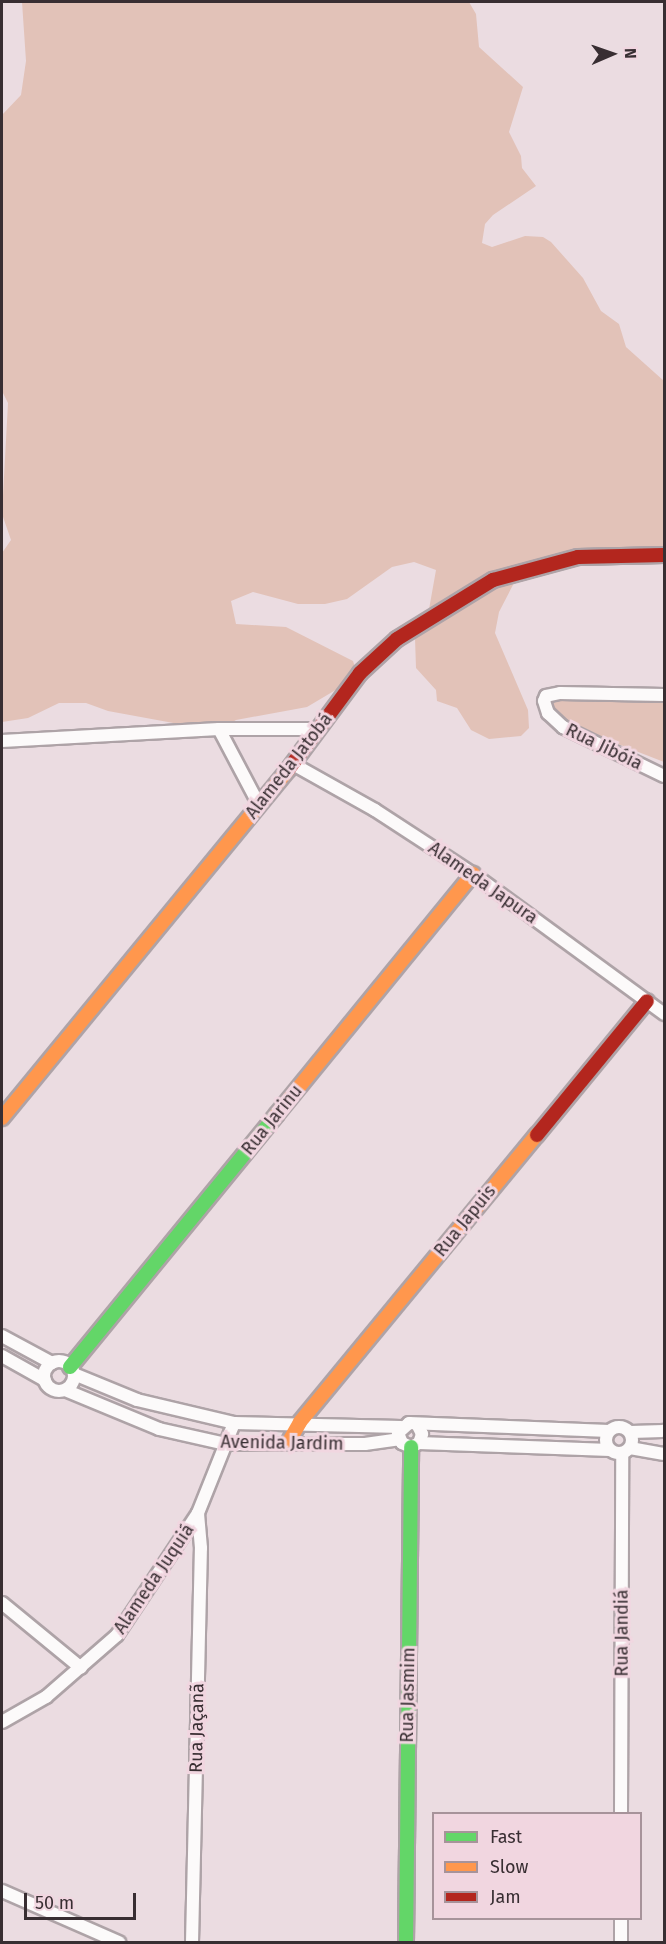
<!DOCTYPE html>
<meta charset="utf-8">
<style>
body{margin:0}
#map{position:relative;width:666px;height:1944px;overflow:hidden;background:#ebdce1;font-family:"Fira Sans",sans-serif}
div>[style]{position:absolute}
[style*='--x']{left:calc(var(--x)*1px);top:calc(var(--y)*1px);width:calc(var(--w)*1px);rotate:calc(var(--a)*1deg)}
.green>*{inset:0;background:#e2c2b8}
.roads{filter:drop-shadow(2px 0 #aea3a7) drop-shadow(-2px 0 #aea3a7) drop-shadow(0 2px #aea3a7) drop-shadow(0 -2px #aea3a7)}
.street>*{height:12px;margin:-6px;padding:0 6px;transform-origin:6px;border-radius:6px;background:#fcfafa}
.street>.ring{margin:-6px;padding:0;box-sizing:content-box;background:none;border:12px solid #fcfafa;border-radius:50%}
.fast>*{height:14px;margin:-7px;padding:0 7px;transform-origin:7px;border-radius:7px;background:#63d668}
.slow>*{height:14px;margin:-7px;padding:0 7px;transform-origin:7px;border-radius:7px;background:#ff974d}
.jam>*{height:14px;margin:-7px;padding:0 7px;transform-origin:7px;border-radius:7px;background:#b3261e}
span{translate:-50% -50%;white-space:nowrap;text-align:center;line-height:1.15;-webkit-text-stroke:6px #f1d6e0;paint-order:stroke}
.street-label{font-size:18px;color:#382e32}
.frame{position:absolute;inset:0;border:3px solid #382e32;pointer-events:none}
.legend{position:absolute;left:432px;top:1812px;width:210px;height:108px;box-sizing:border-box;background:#f1d6e0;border:2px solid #a7939a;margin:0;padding:8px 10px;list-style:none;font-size:18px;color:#382e32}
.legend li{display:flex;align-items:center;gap:12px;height:30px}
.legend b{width:30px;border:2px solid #a7939a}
.north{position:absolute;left:582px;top:24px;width:60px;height:60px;-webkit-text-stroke:4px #f1d6e0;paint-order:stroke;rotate:88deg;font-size:16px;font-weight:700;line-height:24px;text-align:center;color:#382e32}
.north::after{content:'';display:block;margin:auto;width:21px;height:27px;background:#382e32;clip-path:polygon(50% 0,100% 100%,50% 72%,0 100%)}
.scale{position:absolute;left:24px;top:1893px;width:112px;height:27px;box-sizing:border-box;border:3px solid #382e32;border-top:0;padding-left:8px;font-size:18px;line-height:21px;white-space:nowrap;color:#382e32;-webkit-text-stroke:4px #f1d6e0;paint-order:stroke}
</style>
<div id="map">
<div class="green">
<div style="clip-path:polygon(22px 2px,469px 2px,476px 14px,479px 47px,523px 87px,509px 132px,521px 156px,522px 168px,536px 186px,493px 215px,485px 224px,482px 243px,492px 247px,525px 236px,543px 237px,551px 242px,583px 278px,601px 311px,619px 324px,626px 347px,664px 381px,664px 552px,544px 566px,515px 581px,499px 612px,495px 633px,528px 710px,529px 728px,521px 736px,489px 739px,471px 730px,457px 708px,437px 701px,436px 690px,416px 668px,415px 638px,428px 615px,436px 570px,414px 562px,392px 567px,347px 599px,325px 604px,298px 604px,253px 592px,231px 601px,236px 624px,286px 627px,353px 661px,355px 667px,339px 688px,307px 707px,236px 720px,217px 731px,108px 711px,86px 703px,59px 703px,28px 718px,2px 722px,2px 553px,11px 540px,2px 514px,8px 403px,2px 391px,2px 115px,21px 95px,26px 61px)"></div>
<div style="clip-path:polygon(664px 697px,664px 762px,559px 721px,551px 706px,555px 698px)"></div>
</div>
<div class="roads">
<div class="street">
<div style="--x:664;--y:695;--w:104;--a:-178.9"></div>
<div style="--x:560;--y:693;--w:14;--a:168"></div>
<div style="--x:546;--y:696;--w:5;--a:112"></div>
<div style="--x:544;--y:701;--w:13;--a:72"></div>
<div style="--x:548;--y:713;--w:21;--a:43"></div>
<div style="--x:563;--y:727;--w:112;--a:25.9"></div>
<div style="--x:219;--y:729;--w:86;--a:62.2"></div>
<div style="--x:2;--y:741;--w:217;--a:-3.2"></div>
<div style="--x:219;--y:729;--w:100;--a:0"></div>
<div style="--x:293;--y:764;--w:94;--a:29.3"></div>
<div style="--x:375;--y:810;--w:117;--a:33.1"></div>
<div style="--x:473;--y:874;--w:237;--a:36.2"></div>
<div style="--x:2;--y:1336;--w:57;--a:28.4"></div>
<div style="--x:2;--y:1356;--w:49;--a:29.2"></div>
<div class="ring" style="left:44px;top:1361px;width:18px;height:18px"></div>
<div style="--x:74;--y:1374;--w:68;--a:22.4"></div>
<div style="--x:137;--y:1400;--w:100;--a:13.3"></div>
<div style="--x:234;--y:1423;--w:167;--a:1.4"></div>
<div style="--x:65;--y:1390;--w:102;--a:22.5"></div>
<div style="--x:159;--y:1429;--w:69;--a:12.6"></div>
<div style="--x:226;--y:1444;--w:139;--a:0"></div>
<div style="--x:365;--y:1444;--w:34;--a:-8"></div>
<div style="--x:418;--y:1426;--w:9;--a:63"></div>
<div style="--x:422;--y:1434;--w:9;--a:108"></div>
<div style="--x:419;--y:1443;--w:9;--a:153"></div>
<div style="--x:411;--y:1447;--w:10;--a:-156"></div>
<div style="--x:402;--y:1443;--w:11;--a:-112"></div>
<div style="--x:398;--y:1433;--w:15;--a:-42"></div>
<div style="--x:409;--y:1423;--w:200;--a:2.3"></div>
<div class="ring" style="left:606px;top:1427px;width:14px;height:14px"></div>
<div style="--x:631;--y:1432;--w:33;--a:-2"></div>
<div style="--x:419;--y:1443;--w:191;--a:2.1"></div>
<div style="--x:630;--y:1448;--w:35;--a:10"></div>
<div style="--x:2;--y:1603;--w:102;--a:39.4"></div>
<div style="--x:2;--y:1722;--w:51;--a:-29.6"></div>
<div style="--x:46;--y:1697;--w:94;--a:-41.1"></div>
<div style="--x:117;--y:1635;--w:146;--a:-56.4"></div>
<div style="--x:198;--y:1513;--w:97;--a:-68.2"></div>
<div style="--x:621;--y:1814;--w:361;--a:-89.8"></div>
<div style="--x:2;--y:1891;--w:128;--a:23.6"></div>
<div style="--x:192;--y:1942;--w:394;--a:-88.7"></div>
<div style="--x:201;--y:1548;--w:35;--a:-95"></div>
<div style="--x:621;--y:1942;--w:24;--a:-90"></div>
</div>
<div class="fast">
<div style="--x:70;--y:1367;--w:327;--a:-50.7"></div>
<div style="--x:406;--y:1942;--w:495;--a:-89.4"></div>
</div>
<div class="slow">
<div style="--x:277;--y:1114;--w:310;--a:-50.8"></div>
<div style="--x:2;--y:1118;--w:450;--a:-50.6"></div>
<div style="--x:288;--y:1443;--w:24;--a:-60"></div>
<div style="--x:300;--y:1422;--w:372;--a:-50.5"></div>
</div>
<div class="jam">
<div style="--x:288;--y:770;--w:121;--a:-53.4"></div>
<div style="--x:360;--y:673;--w:50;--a:-42.6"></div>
<div style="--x:397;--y:639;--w:113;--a:-31.6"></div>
<div style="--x:493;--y:580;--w:88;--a:-15.1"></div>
<div style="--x:578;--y:557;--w:86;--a:-1.3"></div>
<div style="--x:537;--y:1135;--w:173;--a:-50.6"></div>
</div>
</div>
<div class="street-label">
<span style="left:604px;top:747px;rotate:26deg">Rua Jibóia</span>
<span style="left:289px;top:766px;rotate:-52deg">Alameda Jatobá</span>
<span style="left:483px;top:883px;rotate:35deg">Alameda Japura</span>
<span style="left:272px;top:1120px;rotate:-51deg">Rua Jarinu</span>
<span style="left:465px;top:1221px;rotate:-51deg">Rua Japuis</span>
<span style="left:282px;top:1443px;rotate:1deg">Avenida Jardim</span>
<span style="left:154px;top:1579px;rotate:-56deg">Alameda Juquiá</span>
<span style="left:622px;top:1633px;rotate:-90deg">Rua Jandiá</span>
<span style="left:408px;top:1695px;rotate:-89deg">Rua Jasmim</span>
<span style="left:197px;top:1728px;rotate:-89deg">Rua Jaçanã</span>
</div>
<div class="frame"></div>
<ul class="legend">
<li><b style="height:8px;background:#63d668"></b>Fast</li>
<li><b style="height:8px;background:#ff974d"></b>Slow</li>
<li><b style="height:8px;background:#b3261e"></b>Jam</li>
</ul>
<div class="north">N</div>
<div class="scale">50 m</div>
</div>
